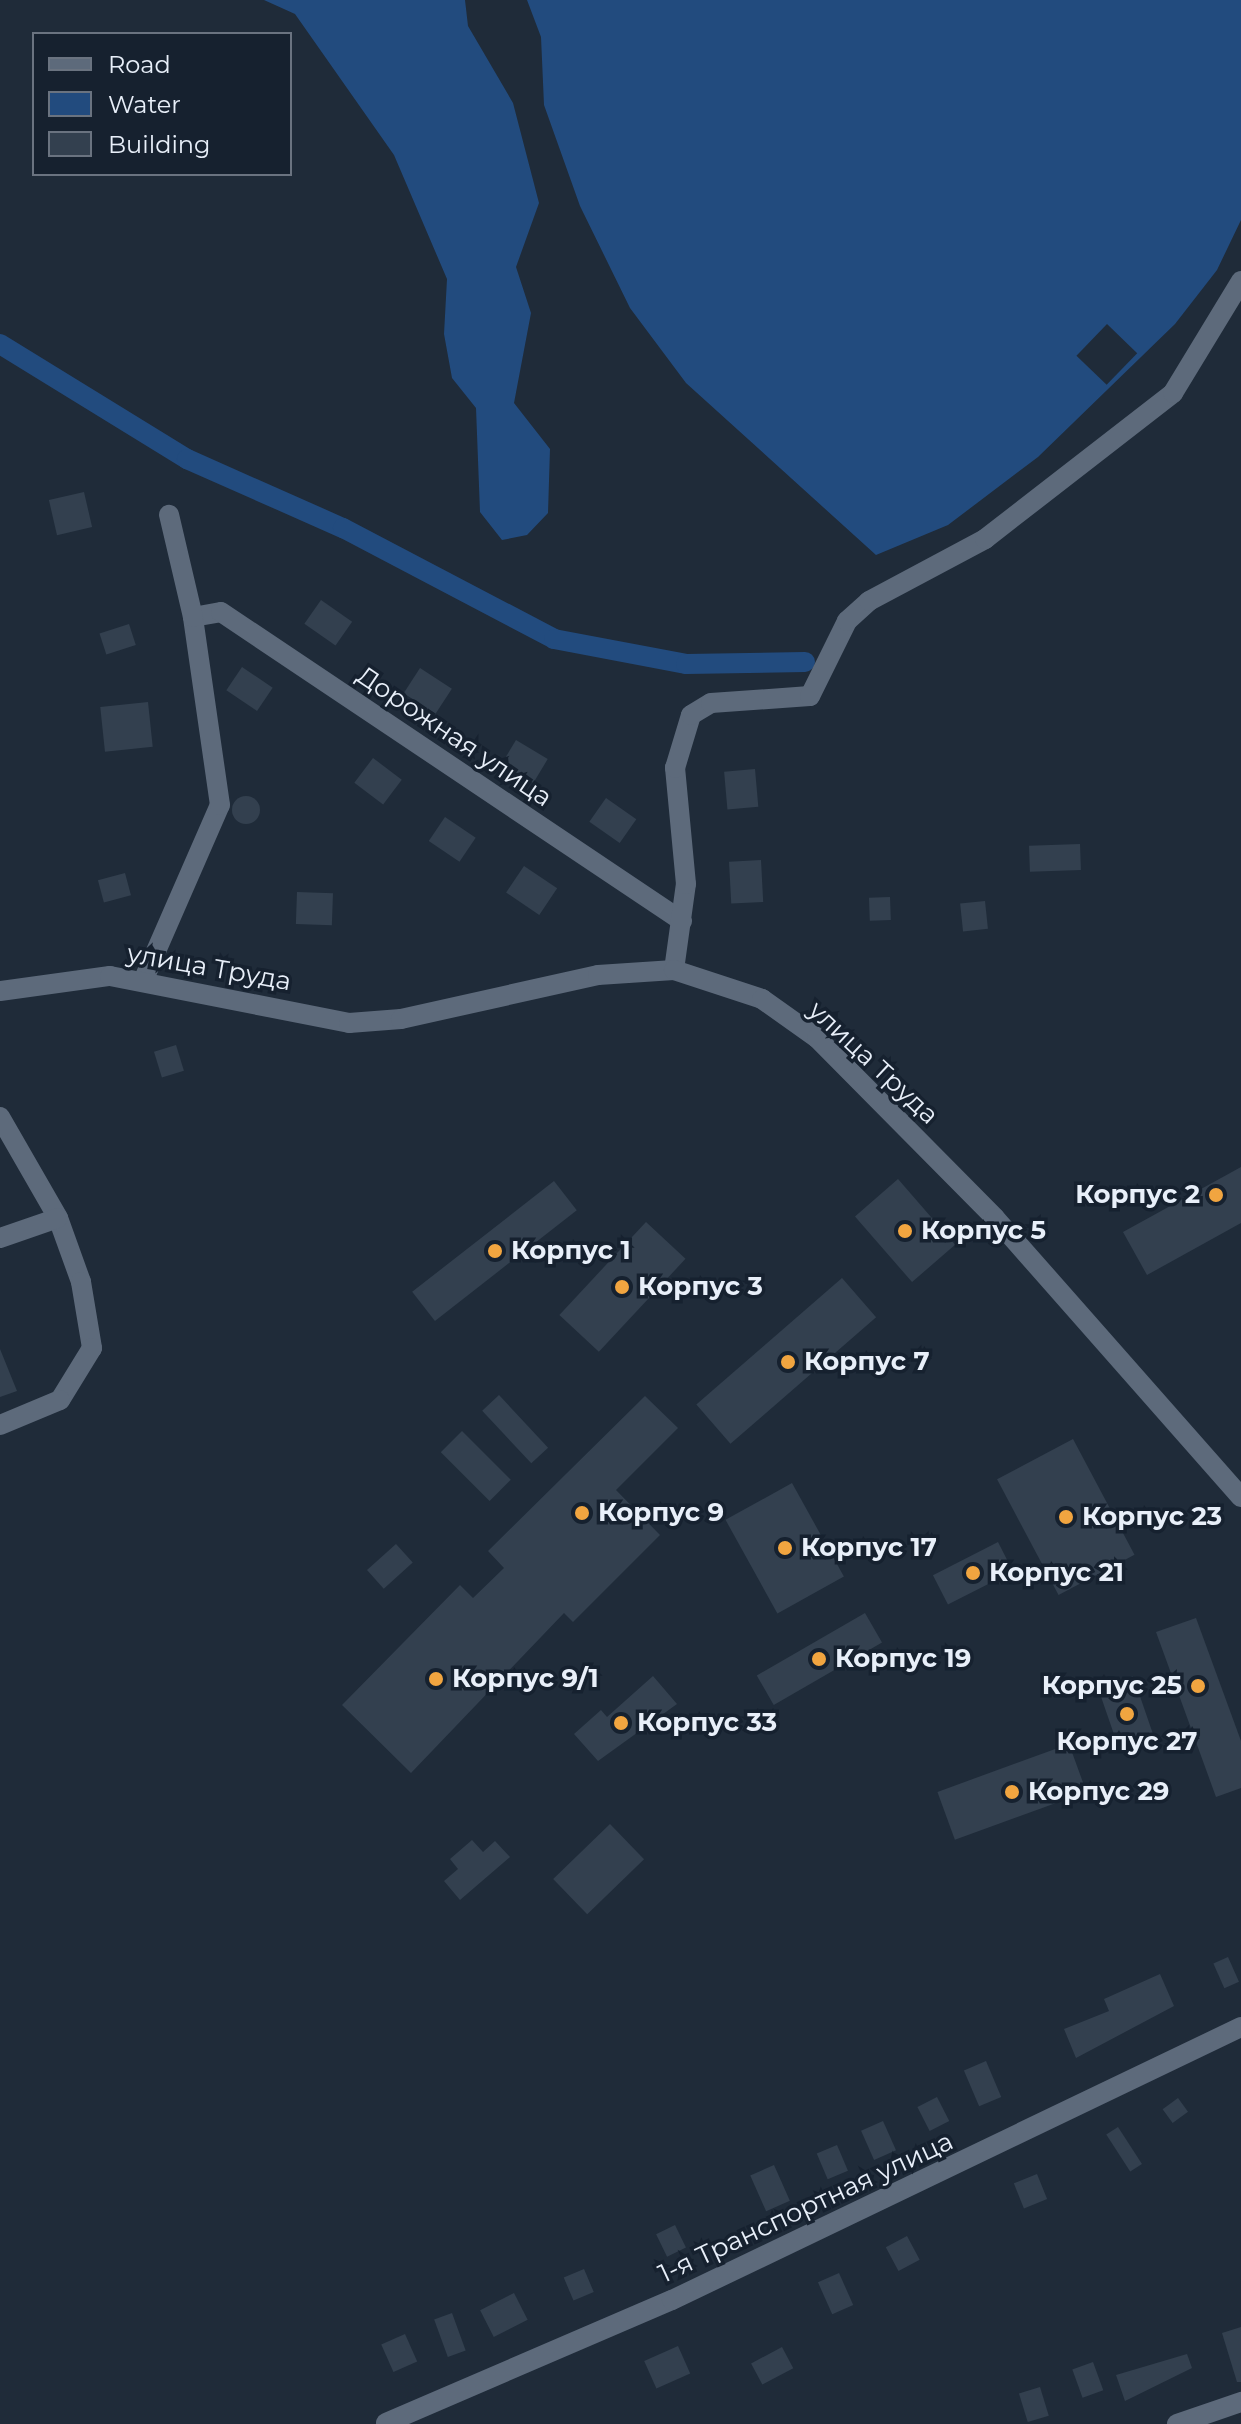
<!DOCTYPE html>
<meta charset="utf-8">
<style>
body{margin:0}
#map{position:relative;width:1241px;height:2424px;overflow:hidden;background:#1f2b39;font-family:Montserrat,sans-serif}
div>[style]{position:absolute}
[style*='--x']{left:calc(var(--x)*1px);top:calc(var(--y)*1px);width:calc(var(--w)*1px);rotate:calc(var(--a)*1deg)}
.water>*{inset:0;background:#224b7e}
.pier>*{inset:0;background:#1f2b39;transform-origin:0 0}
.canal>*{height:20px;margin:-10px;padding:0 10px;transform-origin:10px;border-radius:10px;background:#224b7e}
.building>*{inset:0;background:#33404f;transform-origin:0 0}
.round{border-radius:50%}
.minor>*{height:20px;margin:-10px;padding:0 10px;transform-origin:10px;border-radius:10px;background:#5d6a7b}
.dots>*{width:22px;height:22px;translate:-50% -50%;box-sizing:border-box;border:4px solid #16212f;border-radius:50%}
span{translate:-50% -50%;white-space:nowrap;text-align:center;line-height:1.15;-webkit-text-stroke:7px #16212f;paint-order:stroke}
.street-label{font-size:26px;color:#e8eff9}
.poi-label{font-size:26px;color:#e8eff9;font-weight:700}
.right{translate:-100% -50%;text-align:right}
.left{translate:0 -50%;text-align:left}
.legend{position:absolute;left:32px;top:32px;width:260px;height:144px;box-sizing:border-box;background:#16212f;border:2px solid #6a7380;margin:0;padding:10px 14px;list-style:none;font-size:24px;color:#e8eff9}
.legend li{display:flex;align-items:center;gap:16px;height:40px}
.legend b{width:40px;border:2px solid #6a7380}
</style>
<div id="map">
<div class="water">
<div style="clip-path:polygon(264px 0,465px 0,468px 26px,513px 103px,539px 203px,516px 267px,531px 313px,514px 403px,550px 449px,548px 513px,527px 535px,502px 540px,480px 512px,476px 408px,452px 378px,444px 334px,447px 279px,394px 155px,295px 14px)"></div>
<div style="clip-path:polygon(527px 0,1241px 0,1241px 220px,1217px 270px,1175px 324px,1038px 457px,948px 525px,876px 555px,686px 383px,630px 308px,580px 206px,544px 105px,541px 37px)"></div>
</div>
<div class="pier">
<div style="left:1107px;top:324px;width:42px;height:44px;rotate:44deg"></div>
</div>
<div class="canal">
<div style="--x:0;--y:344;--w:220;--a:31.6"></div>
<div style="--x:187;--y:459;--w:171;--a:23.9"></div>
<div style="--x:343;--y:528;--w:238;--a:27.7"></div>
<div style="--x:554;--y:639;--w:134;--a:10.7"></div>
<div style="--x:686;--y:664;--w:119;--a:-1"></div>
</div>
<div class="building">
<div style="left:84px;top:492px;width:36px;height:36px;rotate:77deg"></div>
<div style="left:321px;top:600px;width:38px;height:29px;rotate:35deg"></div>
<div style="left:129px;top:624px;width:22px;height:31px;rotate:72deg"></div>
<div style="left:242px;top:667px;width:37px;height:28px;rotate:34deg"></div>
<div style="left:420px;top:668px;width:38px;height:30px;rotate:33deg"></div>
<div style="left:148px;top:702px;width:45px;height:48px;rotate:84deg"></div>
<div style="left:516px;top:740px;width:37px;height:28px;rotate:31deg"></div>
<div style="left:373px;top:758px;width:36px;height:31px;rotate:37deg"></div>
<div style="left:755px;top:769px;width:38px;height:31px;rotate:85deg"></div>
<div class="round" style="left:232px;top:796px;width:28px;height:28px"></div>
<div style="left:606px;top:798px;width:37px;height:29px;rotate:35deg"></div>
<div style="left:445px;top:817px;width:37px;height:29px;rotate:34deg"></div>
<div style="left:1080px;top:844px;width:26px;height:51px;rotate:88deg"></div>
<div style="left:761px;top:860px;width:42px;height:32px;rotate:87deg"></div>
<div style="left:524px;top:866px;width:40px;height:32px;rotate:34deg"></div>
<div style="left:125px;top:873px;width:23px;height:28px;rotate:75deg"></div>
<div style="left:297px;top:892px;width:36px;height:32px;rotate:2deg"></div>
<div style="left:890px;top:897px;width:23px;height:21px;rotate:88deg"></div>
<div style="left:985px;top:901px;width:28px;height:25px;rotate:84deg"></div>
<div style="left:176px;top:1045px;width:27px;height:23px;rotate:73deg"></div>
<div style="clip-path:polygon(1241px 1167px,1241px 1223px,1147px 1275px,1123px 1232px)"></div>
<div style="left:898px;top:1179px;width:87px;height:57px;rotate:49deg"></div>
<div style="left:554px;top:1181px;width:37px;height:180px;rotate:52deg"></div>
<div style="left:646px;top:1222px;width:54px;height:127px;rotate:43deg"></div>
<div style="left:842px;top:1278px;width:52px;height:193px;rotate:49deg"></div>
<div style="clip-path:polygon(0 1349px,17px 1391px,0 1397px)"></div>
<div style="left:499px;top:1395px;width:72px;height:23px;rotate:47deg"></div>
<div style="clip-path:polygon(645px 1396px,678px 1428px,616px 1490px,660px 1535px,573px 1622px,564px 1613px,411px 1773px,342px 1705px,460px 1585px,473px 1598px,504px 1568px,488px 1551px)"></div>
<div style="left:462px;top:1431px;width:69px;height:30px;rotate:45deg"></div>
<div style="left:1073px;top:1439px;width:131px;height:86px;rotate:62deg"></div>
<div style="left:792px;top:1483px;width:107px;height:76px;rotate:61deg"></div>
<div style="left:998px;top:1542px;width:33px;height:73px;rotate:63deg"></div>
<div style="left:396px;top:1544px;width:25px;height:39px;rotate:48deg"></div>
<div style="left:865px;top:1613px;width:34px;height:125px;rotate:60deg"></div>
<div style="clip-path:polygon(1196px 1618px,1241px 1741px,1241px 1788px,1216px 1797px,1156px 1632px)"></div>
<div style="clip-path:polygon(653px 1676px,677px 1704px,598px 1761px,574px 1734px,601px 1710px,607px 1717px)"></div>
<div style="left:1133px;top:1676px;width:68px;height:37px;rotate:71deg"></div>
<div style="left:1069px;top:1744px;width:51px;height:140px;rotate:70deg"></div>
<div style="left:610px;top:1824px;width:49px;height:79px;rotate:46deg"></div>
<div style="clip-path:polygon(472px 1840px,483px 1852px,495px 1841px,510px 1857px,460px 1900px,444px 1881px,458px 1869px,450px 1859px)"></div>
<div style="left:1228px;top:1957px;width:27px;height:16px;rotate:66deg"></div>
<div style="clip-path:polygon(1160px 1974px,1174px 2006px,1076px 2058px,1064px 2029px,1109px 2011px,1104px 1999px)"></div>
<div style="left:986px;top:2061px;width:39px;height:24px;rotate:67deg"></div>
<div style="left:937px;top:2097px;width:27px;height:22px;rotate:63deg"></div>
<div style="left:1178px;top:2098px;width:17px;height:19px;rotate:54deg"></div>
<div style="left:883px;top:2121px;width:32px;height:24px;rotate:66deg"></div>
<div style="left:1118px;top:2127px;width:44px;height:14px;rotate:57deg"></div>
<div style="left:837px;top:2145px;width:28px;height:22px;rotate:67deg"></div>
<div style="left:774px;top:2165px;width:39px;height:26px;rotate:66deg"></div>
<div style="left:1037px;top:2174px;width:27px;height:25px;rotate:68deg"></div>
<div style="left:675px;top:2225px;width:25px;height:21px;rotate:64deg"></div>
<div style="left:907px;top:2236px;width:27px;height:24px;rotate:62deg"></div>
<div style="left:584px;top:2269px;width:25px;height:22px;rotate:67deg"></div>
<div style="left:839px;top:2273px;width:35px;height:23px;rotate:66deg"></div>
<div style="left:514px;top:2293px;width:30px;height:38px;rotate:63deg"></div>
<div style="left:452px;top:2313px;width:40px;height:19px;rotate:70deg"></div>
<div style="clip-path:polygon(1241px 2327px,1241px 2382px,1237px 2382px,1222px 2333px)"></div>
<div style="left:405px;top:2334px;width:30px;height:26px;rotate:66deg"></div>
<div style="left:678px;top:2346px;width:30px;height:37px;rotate:66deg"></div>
<div style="left:782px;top:2347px;width:24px;height:35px;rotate:62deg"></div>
<div style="clip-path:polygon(1187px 2354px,1192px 2368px,1125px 2401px,1116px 2375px)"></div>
<div style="left:1093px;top:2362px;width:30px;height:22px;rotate:70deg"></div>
<div style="left:1040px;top:2387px;width:30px;height:22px;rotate:73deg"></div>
</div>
<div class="minor">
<div style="--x:193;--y:617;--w:28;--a:-10"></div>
<div style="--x:221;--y:612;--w:555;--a:33.83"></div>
<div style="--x:674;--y:970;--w:87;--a:-82.1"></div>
<div style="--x:686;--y:884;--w:117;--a:-95.4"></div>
<div style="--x:675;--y:768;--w:55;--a:-73.2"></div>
<div style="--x:691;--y:715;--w:23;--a:-31"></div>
<div style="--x:711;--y:703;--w:99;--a:-4"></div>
<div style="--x:810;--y:696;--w:84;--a:-63.7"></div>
<div style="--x:847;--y:621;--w:30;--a:-42"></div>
<div style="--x:869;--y:601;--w:132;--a:-28.1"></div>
<div style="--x:985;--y:539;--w:238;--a:-37.8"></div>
<div style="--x:1173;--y:393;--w:131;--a:-58.7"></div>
<div style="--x:143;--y:981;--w:192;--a:-66.4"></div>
<div style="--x:220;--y:805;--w:190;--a:-98.2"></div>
<div style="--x:193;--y:617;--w:105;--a:-103.2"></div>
<div style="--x:0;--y:991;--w:111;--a:-7.8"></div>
<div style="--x:110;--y:976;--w:244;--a:11.1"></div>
<div style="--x:349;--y:1023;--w:52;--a:-4.4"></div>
<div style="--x:401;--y:1019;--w:202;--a:-12.6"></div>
<div style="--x:598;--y:975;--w:76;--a:-3.8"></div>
<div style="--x:674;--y:970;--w:93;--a:18.2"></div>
<div style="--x:762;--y:999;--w:67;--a:35.3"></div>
<div style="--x:817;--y:1038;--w:253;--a:45.3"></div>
<div style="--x:995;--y:1218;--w:372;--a:48.6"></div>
<div style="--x:0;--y:1117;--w:116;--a:60.1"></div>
<div style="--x:58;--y:1218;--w:68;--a:70.2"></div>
<div style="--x:81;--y:1282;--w:67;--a:80.5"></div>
<div style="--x:92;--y:1348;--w:61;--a:121.6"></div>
<div style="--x:60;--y:1400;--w:65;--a:157.4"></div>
<div style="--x:0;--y:1238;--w:61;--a:-19"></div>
<div style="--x:386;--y:2423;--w:311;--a:-23.3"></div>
<div style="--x:672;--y:2300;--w:631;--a:-25.63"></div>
<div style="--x:1177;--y:2424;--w:68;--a:-19"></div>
</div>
<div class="dots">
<div style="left:1216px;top:1195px;background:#f1a540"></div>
<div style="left:905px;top:1231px;background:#f1a540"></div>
<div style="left:495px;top:1251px;background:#f1a540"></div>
<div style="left:622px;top:1287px;background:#f1a540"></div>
<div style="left:788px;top:1362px;background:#f1a540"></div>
<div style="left:582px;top:1513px;background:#f1a540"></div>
<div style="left:1066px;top:1517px;background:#f1a540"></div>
<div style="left:785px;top:1548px;background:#f1a540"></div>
<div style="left:973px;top:1573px;background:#f1a540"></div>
<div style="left:819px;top:1659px;background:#f1a540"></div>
<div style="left:436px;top:1679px;background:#f1a540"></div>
<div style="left:1198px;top:1686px;background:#f1a540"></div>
<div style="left:1127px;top:1714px;background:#f1a540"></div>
<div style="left:621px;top:1723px;background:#f1a540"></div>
<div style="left:1012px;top:1792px;background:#f1a540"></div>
</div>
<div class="street-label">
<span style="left:454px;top:737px;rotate:34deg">Дорожная улица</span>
<span style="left:209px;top:968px;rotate:10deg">улица Труда</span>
<span style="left:873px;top:1063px;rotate:43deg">улица Труда</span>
<span style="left:806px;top:2208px;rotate:-25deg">1-я Транспортная улица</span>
</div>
<div class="poi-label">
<span class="right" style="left:1200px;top:1195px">Корпус 2</span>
<span class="left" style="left:921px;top:1231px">Корпус 5</span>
<span class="left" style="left:511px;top:1251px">Корпус 1</span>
<span class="left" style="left:638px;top:1287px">Корпус 3</span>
<span class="left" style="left:804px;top:1362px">Корпус 7</span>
<span class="left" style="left:598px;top:1513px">Корпус 9</span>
<span class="left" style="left:1082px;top:1517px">Корпус 23</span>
<span class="left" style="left:801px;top:1548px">Корпус 17</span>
<span class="left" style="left:989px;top:1573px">Корпус 21</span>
<span class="left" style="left:835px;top:1659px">Корпус 19</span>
<span class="left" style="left:452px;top:1679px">Корпус 9/1</span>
<span class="right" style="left:1182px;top:1686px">Корпус 25</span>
<span class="left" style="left:637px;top:1723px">Корпус 33</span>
<span style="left:1127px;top:1742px">Корпус 27</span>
<span class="left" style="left:1028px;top:1792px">Корпус 29</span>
</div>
<ul class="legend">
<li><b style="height:10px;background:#5d6a7b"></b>Road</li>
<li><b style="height:22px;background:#224b7e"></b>Water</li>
<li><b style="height:22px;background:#33404f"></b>Building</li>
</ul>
</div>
